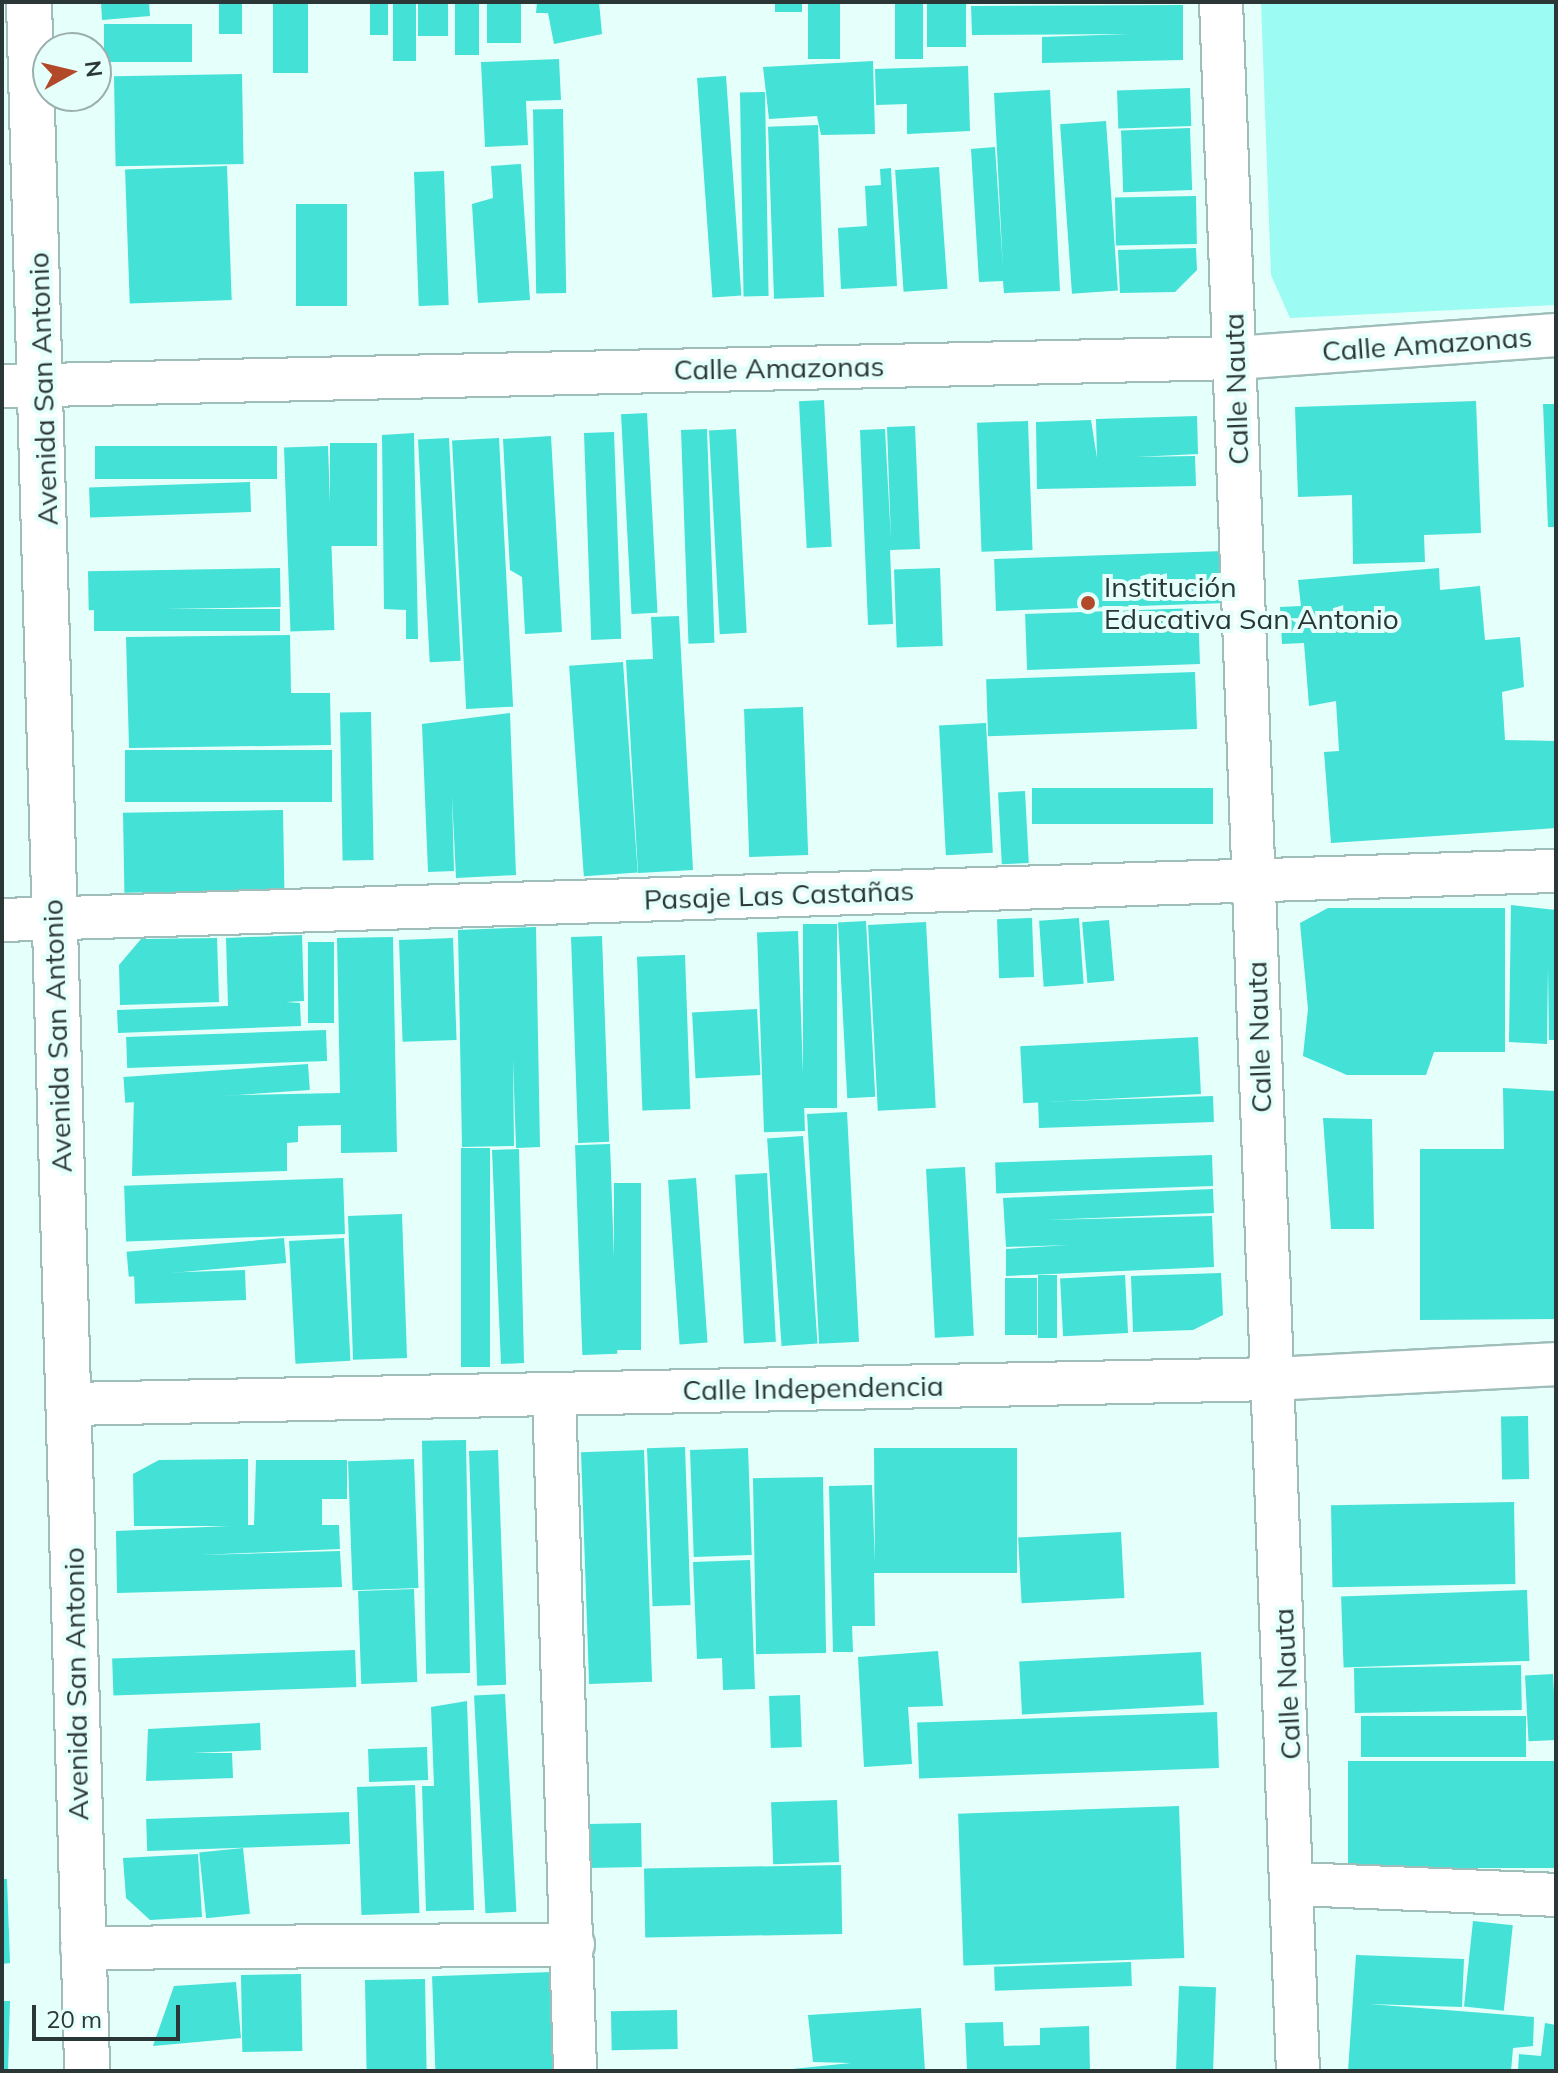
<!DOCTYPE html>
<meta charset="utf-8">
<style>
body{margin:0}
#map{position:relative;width:1558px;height:2073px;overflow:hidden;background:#e5fffb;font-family:Mulish,sans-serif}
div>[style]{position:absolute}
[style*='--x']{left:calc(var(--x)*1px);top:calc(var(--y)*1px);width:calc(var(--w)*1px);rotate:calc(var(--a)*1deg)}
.green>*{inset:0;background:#9cfbf2}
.building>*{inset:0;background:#43e1d6;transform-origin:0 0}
.roads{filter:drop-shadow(2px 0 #9fbeba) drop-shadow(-2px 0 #9fbeba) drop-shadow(0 2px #9fbeba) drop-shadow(0 -2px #9fbeba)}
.street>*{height:42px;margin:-21px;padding:0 21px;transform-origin:21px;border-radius:21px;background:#fff}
.secondary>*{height:44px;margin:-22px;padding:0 22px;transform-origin:22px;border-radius:22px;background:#fff}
.dots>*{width:22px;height:22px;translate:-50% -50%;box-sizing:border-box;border:4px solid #e5fffb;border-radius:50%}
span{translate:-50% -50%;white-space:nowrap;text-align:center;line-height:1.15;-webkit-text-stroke:8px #e5fffb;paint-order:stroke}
.street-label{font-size:28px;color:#2b3736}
.poi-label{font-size:28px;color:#2b3736}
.left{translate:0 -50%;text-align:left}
.frame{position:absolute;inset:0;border:4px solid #2b3736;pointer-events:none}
.north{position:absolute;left:32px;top:32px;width:80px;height:80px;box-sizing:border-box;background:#e5fffb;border:2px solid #9bafac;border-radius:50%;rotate:82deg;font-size:22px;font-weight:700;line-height:32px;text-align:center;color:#2b3736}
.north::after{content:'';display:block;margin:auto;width:28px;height:36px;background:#b24a29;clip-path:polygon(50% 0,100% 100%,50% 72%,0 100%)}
.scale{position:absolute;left:32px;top:2005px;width:148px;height:36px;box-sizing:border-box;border:4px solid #2b3736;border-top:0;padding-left:10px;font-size:24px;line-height:28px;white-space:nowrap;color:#2b3736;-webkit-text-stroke:6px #e5fffb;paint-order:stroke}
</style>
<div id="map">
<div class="green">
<div style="clip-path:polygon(1261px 2px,1556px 2px,1556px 305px,1290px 318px,1271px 275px)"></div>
</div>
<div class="building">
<div style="clip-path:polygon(101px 2px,149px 2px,150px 16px,102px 20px)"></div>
<div style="left:219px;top:2px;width:23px;height:32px"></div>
<div style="left:273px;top:2px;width:35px;height:71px"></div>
<div style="left:370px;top:2px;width:18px;height:33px"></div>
<div style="left:393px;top:2px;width:23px;height:59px"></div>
<div style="left:418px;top:2px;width:30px;height:34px"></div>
<div style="left:455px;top:2px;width:24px;height:53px"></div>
<div style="left:487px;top:2px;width:34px;height:41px"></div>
<div style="clip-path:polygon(537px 2px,599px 2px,602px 34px,554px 44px,548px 13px,536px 13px)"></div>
<div style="left:775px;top:2px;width:27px;height:10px"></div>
<div style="left:808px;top:2px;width:32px;height:57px"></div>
<div style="left:895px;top:2px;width:28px;height:57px"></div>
<div style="left:927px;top:2px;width:39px;height:45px"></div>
<div style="clip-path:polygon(1183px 5px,1183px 60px,1042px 63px,1042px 37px,1130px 34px,972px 35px,971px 6px)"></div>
<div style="left:192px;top:24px;width:38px;height:88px;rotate:90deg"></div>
<div style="clip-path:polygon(559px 59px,561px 100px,526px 101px,528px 145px,485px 147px,481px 62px)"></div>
<div style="clip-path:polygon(873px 61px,875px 134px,821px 135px,817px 116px,769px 119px,763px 67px)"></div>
<div style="clip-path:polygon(968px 66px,970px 131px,907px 134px,907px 104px,876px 105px,875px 69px)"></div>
<div style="left:242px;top:74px;width:90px;height:128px;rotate:89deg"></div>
<div style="left:726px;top:76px;width:220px;height:29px;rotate:86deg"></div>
<div style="left:1190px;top:88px;width:38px;height:73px;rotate:88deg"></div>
<div style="clip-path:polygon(1050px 90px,1060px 291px,1004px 293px,1003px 281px,979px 282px,971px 149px,995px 147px,1003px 268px,994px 93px)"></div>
<div style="left:765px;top:92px;width:204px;height:25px;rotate:89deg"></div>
<div style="left:563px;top:109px;width:184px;height:30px;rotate:89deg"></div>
<div style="left:1106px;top:121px;width:170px;height:46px;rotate:86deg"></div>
<div style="left:818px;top:125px;width:172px;height:50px;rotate:88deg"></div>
<div style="left:1190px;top:128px;width:62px;height:69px;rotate:88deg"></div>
<div style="clip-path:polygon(521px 164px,530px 300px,478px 303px,472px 204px,493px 198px,491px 166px)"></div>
<div style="left:227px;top:166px;width:134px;height:102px;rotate:88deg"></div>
<div style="left:939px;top:167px;width:122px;height:44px;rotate:86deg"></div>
<div style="clip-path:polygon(891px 168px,897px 286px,841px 289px,838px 228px,867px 226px,865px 186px,881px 185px,880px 169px)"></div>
<div style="left:444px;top:171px;width:134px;height:30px;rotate:88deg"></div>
<div style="left:1196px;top:196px;width:48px;height:81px;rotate:89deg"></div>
<div style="left:347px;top:204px;width:102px;height:51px;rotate:90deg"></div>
<div style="clip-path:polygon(1196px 248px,1197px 270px,1175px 292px,1120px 293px,1118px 250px)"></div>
<div style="left:824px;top:400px;width:147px;height:25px;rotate:87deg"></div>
<div style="clip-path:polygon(1476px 401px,1481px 533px,1424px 535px,1425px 562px,1353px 564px,1352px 495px,1298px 497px,1295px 407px)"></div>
<div style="clip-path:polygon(1543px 404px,1556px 404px,1556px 527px,1548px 527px)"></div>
<div style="left:647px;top:413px;width:200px;height:26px;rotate:87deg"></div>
<div style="clip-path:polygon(1197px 416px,1198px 454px,1136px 457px,1195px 456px,1196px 486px,1037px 489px,1036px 422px,1091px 420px,1097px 458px,1096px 419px)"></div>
<div style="left:1028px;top:421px;width:129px;height:51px;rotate:88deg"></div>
<div style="clip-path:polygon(915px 426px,920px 549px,890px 550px,893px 624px,868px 625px,860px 430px,885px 429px,891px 541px,887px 427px)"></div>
<div style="left:707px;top:429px;width:214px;height:26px;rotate:88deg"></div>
<div style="left:736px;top:429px;width:204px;height:27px;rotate:87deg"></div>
<div style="left:614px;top:432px;width:207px;height:30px;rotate:88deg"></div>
<div style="clip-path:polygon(414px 433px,418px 639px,406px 639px,406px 610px,384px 609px,382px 435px)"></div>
<div style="clip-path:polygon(551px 436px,562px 632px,525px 634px,522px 577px,510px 570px,503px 439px)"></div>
<div style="left:449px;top:438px;width:223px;height:31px;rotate:87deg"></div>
<div style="left:499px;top:438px;width:269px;height:47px;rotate:87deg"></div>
<div style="left:330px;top:443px;width:47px;height:103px"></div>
<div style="left:277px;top:446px;width:33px;height:182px;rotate:90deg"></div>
<div style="left:328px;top:446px;width:184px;height:44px;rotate:88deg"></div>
<div style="left:250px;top:482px;width:30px;height:161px;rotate:88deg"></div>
<div style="left:1224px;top:551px;width:52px;height:230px;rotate:88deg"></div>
<div style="left:280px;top:568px;width:39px;height:192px;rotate:89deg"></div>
<div style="left:940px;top:568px;width:78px;height:46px;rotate:88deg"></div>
<div style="clip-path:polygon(1439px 568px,1440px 590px,1480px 586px,1485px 640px,1520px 637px,1524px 687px,1502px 692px,1505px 740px,1556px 741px,1556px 828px,1331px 843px,1324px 752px,1339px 751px,1336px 701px,1309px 706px,1304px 643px,1282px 644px,1280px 607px,1301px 606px,1298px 580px)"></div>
<div style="left:1198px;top:608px;width:56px;height:173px;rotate:88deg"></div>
<div style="left:280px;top:609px;width:22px;height:186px;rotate:90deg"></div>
<div style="clip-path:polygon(679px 616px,693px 870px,638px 873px,626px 660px,653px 659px,651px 617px)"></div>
<div style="clip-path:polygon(290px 635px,291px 693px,330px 693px,331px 745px,129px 748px,126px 637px)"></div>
<div style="left:623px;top:662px;width:211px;height:54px;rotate:86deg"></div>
<div style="left:1195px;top:672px;width:57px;height:209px;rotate:88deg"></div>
<div style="left:803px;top:707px;width:148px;height:59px;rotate:88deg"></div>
<div style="left:371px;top:712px;width:148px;height:31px;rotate:89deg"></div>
<div style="clip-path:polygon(510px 713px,516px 875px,456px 878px,452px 795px,454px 871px,428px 872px,422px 724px)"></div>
<div style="left:986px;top:723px;width:130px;height:47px;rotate:87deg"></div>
<div style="left:332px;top:750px;width:52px;height:207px;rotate:90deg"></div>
<div style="left:1213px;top:788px;width:36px;height:181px;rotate:90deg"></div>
<div style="left:1025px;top:791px;width:72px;height:27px;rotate:87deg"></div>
<div style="left:283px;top:810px;width:80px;height:160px;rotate:89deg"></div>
<div style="clip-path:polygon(1511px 905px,1556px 910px,1556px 1040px,1549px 1040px,1548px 966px,1547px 1044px,1509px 1042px)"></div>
<div style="clip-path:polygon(1328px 908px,1505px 908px,1505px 1052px,1434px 1052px,1426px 1075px,1347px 1075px,1303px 1056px,1308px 1009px,1300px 923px)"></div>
<div style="left:1032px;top:918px;width:59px;height:35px;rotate:88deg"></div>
<div style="left:1079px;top:918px;width:66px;height:40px;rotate:86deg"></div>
<div style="left:1109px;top:920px;width:61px;height:27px;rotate:85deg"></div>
<div style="left:866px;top:921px;width:176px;height:28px;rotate:87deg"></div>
<div style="left:926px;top:922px;width:186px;height:58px;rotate:87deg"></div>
<div style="left:803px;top:924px;width:34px;height:184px"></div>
<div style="clip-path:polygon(536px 927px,540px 1147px,516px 1148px,513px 1058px,514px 1146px,462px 1147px,458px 930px)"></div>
<div style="left:798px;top:931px;width:200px;height:41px;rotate:88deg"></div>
<div style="clip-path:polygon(302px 935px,304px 1001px,286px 1002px,300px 1003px,301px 1026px,118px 1033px,117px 1010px,228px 1006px,226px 938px)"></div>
<div style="left:602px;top:936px;width:206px;height:31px;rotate:88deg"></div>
<div style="clip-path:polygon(393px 937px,397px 1152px,341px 1153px,341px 1125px,298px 1126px,298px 1142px,287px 1143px,287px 1171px,132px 1176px,134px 1097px,340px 1093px,337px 938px)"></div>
<div style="clip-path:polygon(217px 938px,219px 1002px,120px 1005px,119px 965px,141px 939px)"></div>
<div style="left:453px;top:938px;width:102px;height:54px;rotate:88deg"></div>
<div style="left:308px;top:942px;width:26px;height:81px"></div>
<div style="left:685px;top:955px;width:154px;height:48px;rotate:88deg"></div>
<div style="left:757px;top:1009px;width:66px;height:65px;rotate:87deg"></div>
<div style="left:326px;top:1030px;width:31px;height:200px;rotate:88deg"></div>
<div style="left:1198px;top:1037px;width:57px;height:178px;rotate:87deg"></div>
<div style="left:308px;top:1064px;width:26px;height:185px;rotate:86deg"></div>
<div style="clip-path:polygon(1503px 1088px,1556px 1091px,1554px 1319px,1420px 1320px,1420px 1149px,1504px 1149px)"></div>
<div style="left:1213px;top:1096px;width:26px;height:175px;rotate:88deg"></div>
<div style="left:847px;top:1112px;width:230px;height:40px;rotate:87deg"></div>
<div style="clip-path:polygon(1323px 1118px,1372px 1119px,1374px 1229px,1331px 1229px)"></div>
<div style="left:803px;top:1136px;width:208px;height:36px;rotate:86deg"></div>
<div style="left:610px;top:1144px;width:210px;height:35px;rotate:88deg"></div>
<div style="left:461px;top:1148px;width:29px;height:219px"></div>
<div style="clip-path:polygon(519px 1149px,524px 1363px,501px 1364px,492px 1150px)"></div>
<div style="left:1212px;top:1155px;width:31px;height:217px;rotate:88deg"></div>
<div style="left:965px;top:1167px;width:169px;height:39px;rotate:87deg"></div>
<div style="left:767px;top:1173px;width:169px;height:32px;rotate:87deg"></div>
<div style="left:343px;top:1178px;width:56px;height:219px;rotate:88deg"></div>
<div style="left:696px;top:1178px;width:165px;height:28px;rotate:86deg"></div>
<div style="left:614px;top:1183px;width:27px;height:167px"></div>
<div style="clip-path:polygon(1213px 1189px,1214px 1213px,1045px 1220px,1212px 1216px,1214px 1267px,1006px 1276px,1006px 1249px,1069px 1245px,1006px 1247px,1003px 1198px)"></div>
<div style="left:402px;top:1214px;width:144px;height:54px;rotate:88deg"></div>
<div style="left:284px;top:1238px;width:25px;height:158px;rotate:85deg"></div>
<div style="left:344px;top:1238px;width:123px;height:55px;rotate:87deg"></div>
<div style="left:245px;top:1270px;width:30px;height:111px;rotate:88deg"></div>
<div style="clip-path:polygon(1221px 1273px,1223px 1315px,1193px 1330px,1133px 1332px,1131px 1276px)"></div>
<div style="left:1038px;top:1275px;width:19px;height:63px"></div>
<div style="left:1125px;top:1275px;width:58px;height:65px;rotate:87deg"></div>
<div style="left:1005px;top:1278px;width:32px;height:57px"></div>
<div style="left:1528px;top:1416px;width:63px;height:27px;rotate:89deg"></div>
<div style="left:466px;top:1440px;width:233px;height:44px;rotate:89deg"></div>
<div style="left:685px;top:1447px;width:158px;height:38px;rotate:88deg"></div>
<div style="left:748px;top:1448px;width:107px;height:58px;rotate:88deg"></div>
<div style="clip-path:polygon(874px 1448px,1017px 1448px,1017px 1573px,874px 1573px,875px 1626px,852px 1626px,853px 1652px,833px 1652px,829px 1486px,872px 1485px,875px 1563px)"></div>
<div style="left:498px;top:1450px;width:235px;height:29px;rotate:88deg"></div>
<div style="left:644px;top:1450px;width:232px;height:63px;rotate:88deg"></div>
<div style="clip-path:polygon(248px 1459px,248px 1525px,254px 1525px,256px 1460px,347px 1460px,347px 1499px,322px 1499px,322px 1525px,339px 1525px,340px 1549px,200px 1555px,340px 1551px,342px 1587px,117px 1593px,116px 1531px,229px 1526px,134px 1526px,133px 1474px,159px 1460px)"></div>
<div style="left:414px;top:1459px;width:129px;height:66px;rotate:88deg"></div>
<div style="left:823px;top:1477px;width:176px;height:70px;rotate:89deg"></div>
<div style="left:1514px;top:1502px;width:82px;height:183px;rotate:89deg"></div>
<div style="left:1121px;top:1532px;width:66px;height:103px;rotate:87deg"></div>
<div style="clip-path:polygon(750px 1560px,755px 1689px,723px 1690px,722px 1658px,697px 1659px,693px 1562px)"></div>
<div style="left:414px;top:1589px;width:93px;height:56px;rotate:88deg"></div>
<div style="left:1527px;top:1590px;width:71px;height:186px;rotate:88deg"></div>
<div style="left:355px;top:1650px;width:37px;height:243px;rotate:88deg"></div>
<div style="clip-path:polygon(938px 1651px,943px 1706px,908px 1707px,912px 1764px,864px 1767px,858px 1657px)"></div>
<div style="left:1201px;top:1652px;width:53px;height:182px;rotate:87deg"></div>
<div style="left:1521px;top:1665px;width:45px;height:167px;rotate:89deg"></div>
<div style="left:1553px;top:1674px;width:66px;height:28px;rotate:87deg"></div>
<div style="left:505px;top:1694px;width:218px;height:31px;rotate:87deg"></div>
<div style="left:800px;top:1695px;width:52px;height:31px;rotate:88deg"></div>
<div style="clip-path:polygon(467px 1701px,474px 1910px,426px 1911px,422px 1786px,434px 1786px,431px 1707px)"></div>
<div style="left:1217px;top:1712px;width:56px;height:300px;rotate:88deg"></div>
<div style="left:1361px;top:1716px;width:165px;height:41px"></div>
<div style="clip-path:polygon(260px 1723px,261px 1750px,192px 1753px,232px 1753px,233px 1778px,146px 1781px,148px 1729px)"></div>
<div style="left:427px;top:1747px;width:33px;height:59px;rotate:88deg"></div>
<div style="left:1348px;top:1761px;width:208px;height:107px"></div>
<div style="left:415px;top:1785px;width:128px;height:58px;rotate:88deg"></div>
<div style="left:837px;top:1800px;width:62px;height:66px;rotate:88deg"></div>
<div style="left:1179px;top:1806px;width:152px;height:221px;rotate:88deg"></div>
<div style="left:349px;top:1812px;width:32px;height:203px;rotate:88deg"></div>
<div style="left:641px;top:1823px;width:44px;height:53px;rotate:89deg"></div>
<div style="left:243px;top:1848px;width:66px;height:44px;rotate:84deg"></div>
<div style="clip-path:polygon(198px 1854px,202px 1917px,150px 1920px,126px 1898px,123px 1858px)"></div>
<div style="left:841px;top:1865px;width:69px;height:197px;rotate:89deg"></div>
<div style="clip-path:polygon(2px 1879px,7px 1879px,10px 1963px,2px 1964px)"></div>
<div style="left:1473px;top:1921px;width:40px;height:86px;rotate:6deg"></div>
<div style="clip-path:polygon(1356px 1955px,1464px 1959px,1462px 2007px,1369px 2004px,1534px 2017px,1533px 2046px,1513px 2048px,1511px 2071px,1348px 2071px)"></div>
<div style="left:1131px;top:1962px;width:24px;height:137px;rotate:88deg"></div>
<div style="left:552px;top:1972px;width:97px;height:120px;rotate:88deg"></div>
<div style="left:301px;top:1974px;width:77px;height:60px;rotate:89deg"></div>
<div style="left:425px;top:1979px;width:92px;height:60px;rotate:89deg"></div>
<div style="clip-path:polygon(236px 1982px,241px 2038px,153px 2046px,174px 1986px)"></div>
<div style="left:1179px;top:1986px;width:37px;height:85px;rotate:2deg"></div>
<div style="clip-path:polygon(2px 2001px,10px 2001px,8px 2071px,2px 2071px)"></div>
<div style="clip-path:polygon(921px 2008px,925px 2071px,773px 2071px,851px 2063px,813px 2062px,808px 2015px)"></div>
<div style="left:677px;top:2010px;width:39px;height:66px;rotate:89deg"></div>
<div style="clip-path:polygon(1003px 2022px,1004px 2046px,1040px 2045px,1040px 2028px,1089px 2026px,1090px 2071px,967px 2071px,965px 2023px)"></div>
<div style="clip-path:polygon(1545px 2023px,1556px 2025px,1556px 2071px,1518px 2071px,1519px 2054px,1541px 2056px)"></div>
</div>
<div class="roads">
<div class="street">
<div style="--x:1221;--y:2;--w:2070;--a:87.87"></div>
<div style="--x:2;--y:386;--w:1233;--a:-1.3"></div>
<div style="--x:1235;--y:358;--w:322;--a:-4.1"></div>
<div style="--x:2;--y:920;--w:1555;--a:-1.81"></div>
<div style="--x:554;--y:1394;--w:677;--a:88.22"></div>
<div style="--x:70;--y:1404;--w:1202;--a:-1.19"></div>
<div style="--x:1272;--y:1379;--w:284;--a:-3"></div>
<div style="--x:1296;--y:1884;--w:260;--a:2.4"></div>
<div style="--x:82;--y:1948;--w:491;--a:-0.4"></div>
</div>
<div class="secondary">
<div style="--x:29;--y:2;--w:2070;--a:88.39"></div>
</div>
</div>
<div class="dots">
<div style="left:1088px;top:603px;background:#b24a29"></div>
</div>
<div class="street-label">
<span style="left:1427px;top:344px;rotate:-4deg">Calle Amazonas</span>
<span style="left:779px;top:368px;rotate:-1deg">Calle Amazonas</span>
<span style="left:43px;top:389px;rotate:-92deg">Avenida San Antonio</span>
<span style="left:1236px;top:389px;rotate:-92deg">Calle Nauta</span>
<span style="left:779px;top:895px;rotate:-2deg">Pasaje Las Castañas</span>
<span style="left:57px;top:1036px;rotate:-92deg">Avenida San Antonio</span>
<span style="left:1259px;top:1037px;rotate:-92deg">Calle Nauta</span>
<span style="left:813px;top:1388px;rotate:-1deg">Calle Independencia</span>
<span style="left:76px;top:1684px;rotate:-91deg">Avenida San Antonio</span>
<span style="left:1287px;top:1684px;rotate:-93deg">Calle Nauta</span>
</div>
<div class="poi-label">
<span class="left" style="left:1104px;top:603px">Institución<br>Educativa San Antonio</span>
</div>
<div class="frame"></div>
<div class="north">N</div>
<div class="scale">20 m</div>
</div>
